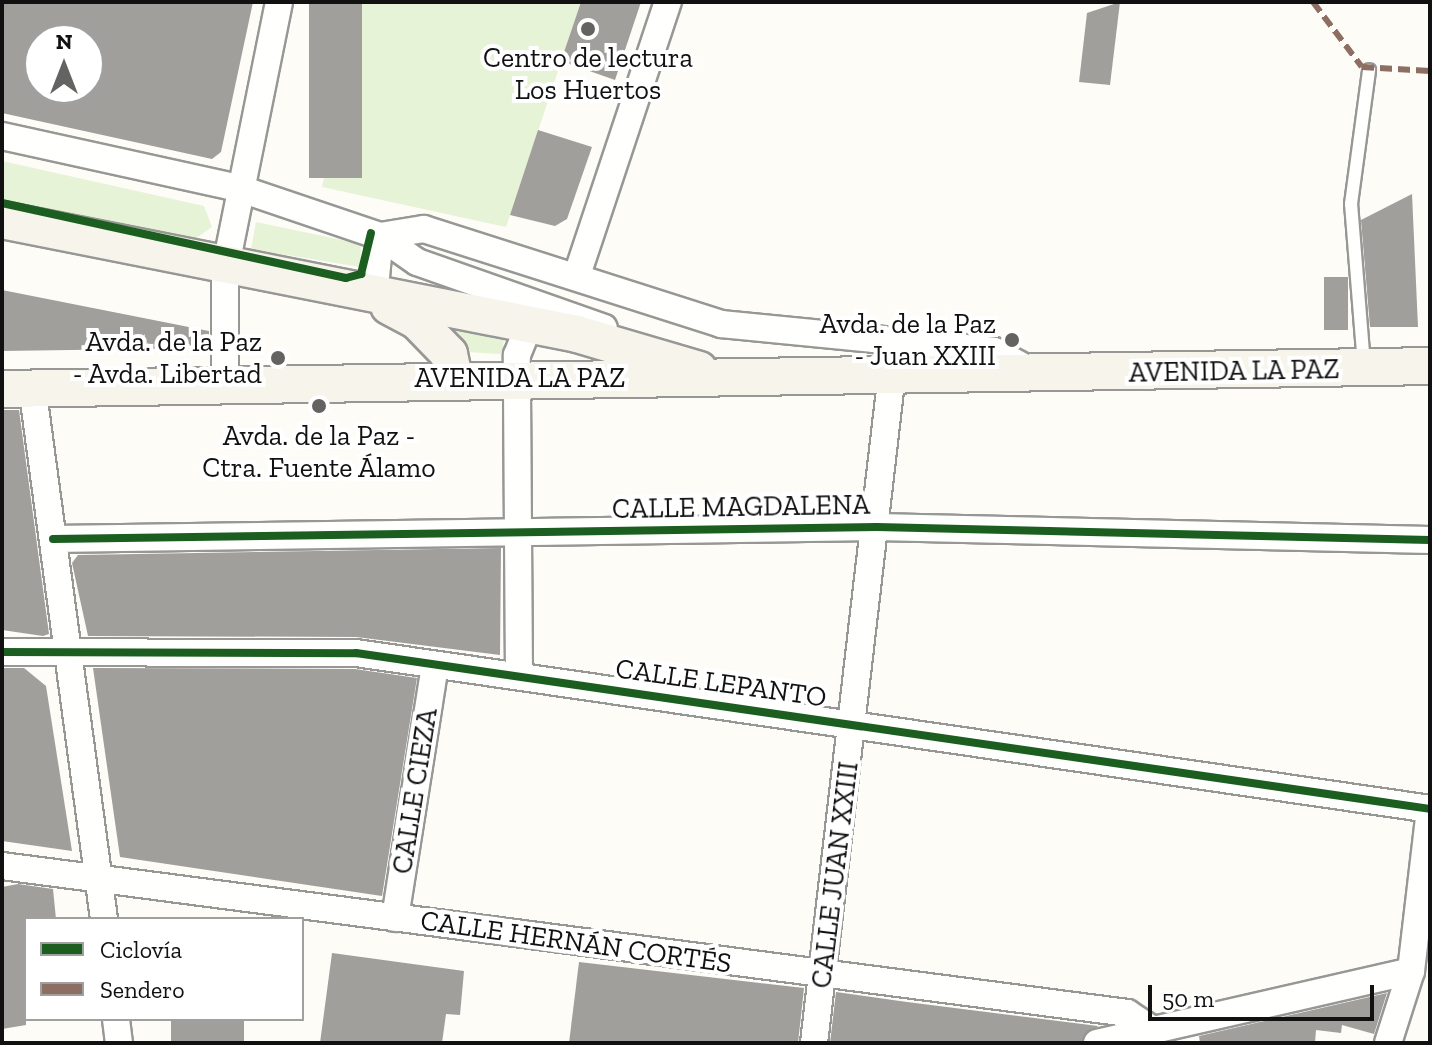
<!DOCTYPE html>
<meta charset="utf-8">
<style>
body{margin:0}
#map{position:relative;width:1432px;height:1045px;overflow:hidden;background:#fdfcf7;font-family:"Zilla Slab",serif}
div>[style]{position:absolute}
[style*='--x']{left:calc(var(--x)*1px);top:calc(var(--y)*1px);width:calc(var(--w)*1px);rotate:calc(var(--a)*1deg)}
.green>*{inset:0;background:#e7f3d7}
.building>*{inset:0;background:#a19f9c;transform-origin:0 0}
.roads{filter:drop-shadow(2px 0 #979795) drop-shadow(-2px 0 #979795) drop-shadow(0 2px #979795) drop-shadow(0 -2px #979795)}
.service>*{height:12px;margin:-6px;padding:0 6px;transform-origin:6px;border-radius:6px;background:#fffffe}
.minor>*{height:26px;margin:-13px;padding:0 13px;transform-origin:13px;border-radius:13px;background:#fffffe}
.secondary>*{height:36px;margin:-18px;padding:0 18px;transform-origin:18px;border-radius:18px;background:#f6f4eb}
.quiet>*{height:6px;margin-top:-3px;transform-origin:0;background:repeating-linear-gradient(90deg,#8d6e63 0 12px,transparent 0 18px)}
.cycleway>*{height:8px;margin:-4px;padding:0 4px;transform-origin:4px;border-radius:4px;background:#1b5e20}
.dots>*{width:22px;height:22px;translate:-50% -50%;box-sizing:border-box;border:4px solid #fff;border-radius:50%}
span{translate:-50% -50%;white-space:nowrap;text-align:center;line-height:1.15;-webkit-text-stroke:8px #fff;paint-order:stroke}
.poi-label{font-size:28px;color:#111}
.right{translate:-100% -50%;text-align:right}
.street-label{font-size:28px;color:#111}
.frame{position:absolute;inset:0;border:4px solid #111;pointer-events:none}
.legend{position:absolute;left:24px;top:917px;width:280px;height:104px;box-sizing:border-box;background:#fff;border:2px solid #a0a0a0;margin:0;padding:10px 14px;list-style:none;font-size:24px;color:#111}
.legend li{display:flex;align-items:center;gap:16px;height:40px}
.legend b{width:40px;border:2px solid #a0a0a0}
.north{position:absolute;left:24px;top:24px;width:80px;height:80px;box-sizing:border-box;background:#fff;border:2px solid #a0a0a0;border-radius:50%;rotate:0deg;font-size:22px;font-weight:700;line-height:32px;text-align:center;color:#111}
.north::after{content:'';display:block;margin:auto;width:28px;height:36px;background:#646362;clip-path:polygon(50% 0,100% 100%,50% 72%,0 100%)}
.scale{position:absolute;left:1148px;top:985px;width:226px;height:36px;box-sizing:border-box;border:4px solid #111;border-top:0;padding-left:10px;font-size:24px;line-height:28px;white-space:nowrap;color:#111;-webkit-text-stroke:6px #fff;paint-order:stroke}
</style>
<div id="map">
<div class="green">
<div style="clip-path:polygon(362px 2px,581px 2px,506px 227px,322px 187px)"></div>
<div style="clip-path:polygon(2px 161px,204px 206px,212px 227px,191px 242px,2px 200px)"></div>
<div style="clip-path:polygon(256px 222px,361px 244px,360px 267px,251px 249px)"></div>
<div style="clip-path:polygon(452px 321px,505px 336px,501px 354px,466px 352px,444px 330px)"></div>
</div>
<div class="building">
<div style="clip-path:polygon(evenodd,2px 2px,253px 2px,221px 152px,212px 159px,2px 113px,2px 2px,40px 40px,88px 40px,88px 88px,40px 88px,40px 40px)"></div>
<div style="left:309px;top:2px;width:53px;height:176px"></div>
<div style="clip-path:polygon(581px 2px,641px 2px,615px 80px,561px 61px)"></div>
<div style="clip-path:polygon(1120px 2px,1110px 85px,1079px 82px,1087px 13px)"></div>
<div style="clip-path:polygon(538px 130px,592px 147px,567px 219px,555px 226px,510px 215px)"></div>
<div style="clip-path:polygon(1412px 194px,1418px 327px,1370px 327px,1361px 220px)"></div>
<div style="left:1324px;top:277px;width:24px;height:53px"></div>
<div style="clip-path:polygon(2px 290px,209px 331px,209px 348px,2px 351px)"></div>
<div style="clip-path:polygon(2px 410px,19px 410px,49px 634px,43px 636px,2px 630px)"></div>
<div style="clip-path:polygon(501px 548px,500px 655px,356px 637px,88px 636px,72px 563px,78px 555px)"></div>
<div style="clip-path:polygon(2px 668px,24px 668px,46px 686px,72px 851px,2px 841px)"></div>
<div style="clip-path:polygon(93px 668px,355px 669px,417px 678px,382px 896px,120px 857px)"></div>
<div style="clip-path:polygon(18px 884px,53px 889px,56px 919px,26px 919px,26px 1025px,2px 1029px,2px 887px)"></div>
<div style="clip-path:polygon(332px 953px,464px 971px,460px 1015px,446px 1014px,442px 1043px,320px 1043px)"></div>
<div style="clip-path:polygon(579px 962px,804px 988px,798px 1043px,569px 1043px)"></div>
<div style="clip-path:polygon(836px 992px,907px 1002px,1098px 1026px,1081px 1043px,830px 1043px)"></div>
<div style="clip-path:polygon(1387px 993px,1374px 1034px,1342px 1025px,1341px 1033px,1316px 1030px,1315px 1043px,1200px 1043px,1199px 1036px)"></div>
<div style="left:171px;top:1019px;width:73px;height:24px"></div>
</div>
<div class="roads">
<div class="service">
<div style="--x:1364;--y:365;--w:162;--a:-94.6"></div>
<div style="--x:1351;--y:204;--w:135;--a:-82.3"></div>
</div>
<div class="minor">
<div style="--x:2;--y:136;--w:242;--a:12.4"></div>
<div style="--x:238;--y:188;--w:150;--a:18.7"></div>
<div style="--x:380;--y:236;--w:45;--a:35.1"></div>
<div style="--x:417;--y:262;--w:198;--a:19.4"></div>
<div style="--x:577;--y:275;--w:288;--a:-71.6"></div>
<div style="--x:374;--y:298;--w:62;--a:-84.5"></div>
<div style="--x:380;--y:236;--w:45;--a:-9"></div>
<div style="--x:424;--y:229;--w:312;--a:17.7"></div>
<div style="--x:721;--y:324;--w:274;--a:5.6"></div>
<div style="--x:994;--y:351;--w:42;--a:28.4"></div>
<div style="--x:225;--y:381;--w:111;--a:-90"></div>
<div style="--x:225;--y:270;--w:273;--a:-78.6"></div>
<div style="--x:32;--y:386;--w:538;--a:82.31"></div>
<div style="--x:53;--y:539;--w:824;--a:-0.83"></div>
<div style="--x:877;--y:527;--w:553;--a:1.35"></div>
<div style="--x:2;--y:652;--w:354;--a:0.2"></div>
<div style="--x:356;--y:653;--w:1085;--a:8.26"></div>
<div style="--x:519;--y:676;--w:321;--a:-90.4"></div>
<div style="--x:517;--y:355;--w:32;--a:-68"></div>
<div style="--x:2;--y:866;--w:1135;--a:7.44"></div>
<div style="--x:1127;--y:1013;--w:24;--a:33"></div>
<div style="--x:395;--y:918;--w:256;--a:-81"></div>
<div style="--x:116;--y:1019;--w:24;--a:83"></div>
<div style="--x:814;--y:1043;--w:675;--a:-83.36"></div>
<div style="--x:1097;--y:1043;--w:322;--a:-12.9"></div>
<div style="--x:1388;--y:1043;--w:76;--a:-72.3"></div>
<div style="--x:1411;--y:971;--w:162;--a:-83.3"></div>
</div>
<div class="secondary">
<div style="--x:2;--y:220;--w:586;--a:11.21"></div>
<div style="--x:577;--y:334;--w:127;--a:16.4"></div>
<div style="--x:389;--y:306;--w:32;--a:28"></div>
<div style="--x:417;--y:321;--w:46;--a:45.9"></div>
<div style="--x:449;--y:354;--w:24;--a:78"></div>
<div style="--x:2;--y:389;--w:1428;--a:-0.92"></div>
</div>
</div>
<div class="quiet">
<div style="--x:1313;--y:2;--w:81;--a:53"></div>
<div style="--x:1362;--y:67;--w:68;--a:3.4"></div>
</div>
<div class="cycleway">
<div style="--x:2;--y:203;--w:352;--a:12.3"></div>
<div style="--x:346;--y:278;--w:16;--a:-15"></div>
<div style="--x:361;--y:274;--w:42;--a:-76.3"></div>
<div style="--x:53;--y:539;--w:824;--a:-0.83"></div>
<div style="--x:877;--y:527;--w:553;--a:1.35"></div>
<div style="--x:2;--y:652;--w:354;--a:0.2"></div>
<div style="--x:356;--y:653;--w:1085;--a:8.26"></div>
</div>
<div class="dots">
<div style="left:588px;top:29px;background:#646362"></div>
<div style="left:1012px;top:340px;background:#646362"></div>
<div style="left:278px;top:358px;background:#646362"></div>
<div style="left:319px;top:406px;background:#646362"></div>
</div>
<div class="poi-label">
<span style="left:588px;top:74px">Centro de lectura<br>Los Huertos</span>
<span class="right" style="left:996px;top:340px">Avda. de la Paz<br>- Juan XXIII</span>
<span class="right" style="left:262px;top:358px">Avda. de la Paz<br>- Avda. Libertad</span>
<span style="left:319px;top:452px">Avda. de la Paz -<br>Ctra. Fuente Álamo</span>
</div>
<div class="street-label">
<span style="left:1234px;top:371px;rotate:-1deg">AVENIDA LA PAZ</span>
<span style="left:520px;top:378px">AVENIDA LA PAZ</span>
<span style="left:741px;top:507px;rotate:-1deg">CALLE MAGDALENA</span>
<span style="left:721px;top:683px;rotate:8deg">CALLE LEPANTO</span>
<span style="left:415px;top:791px;rotate:-81deg">CALLE CIEZA</span>
<span style="left:835px;top:875px;rotate:-83deg">CALLE JUAN XXIII</span>
<span style="left:576px;top:942px;rotate:8deg">CALLE HERNÁN CORTÉS</span>
</div>
<div class="frame"></div>
<ul class="legend">
<li><b style="height:10px;background:#1b5e20"></b>Ciclovía</li>
<li><b style="height:10px;background:#8d6e63"></b>Sendero</li>
</ul>
<div class="north">N</div>
<div class="scale">50 m</div>
</div>
